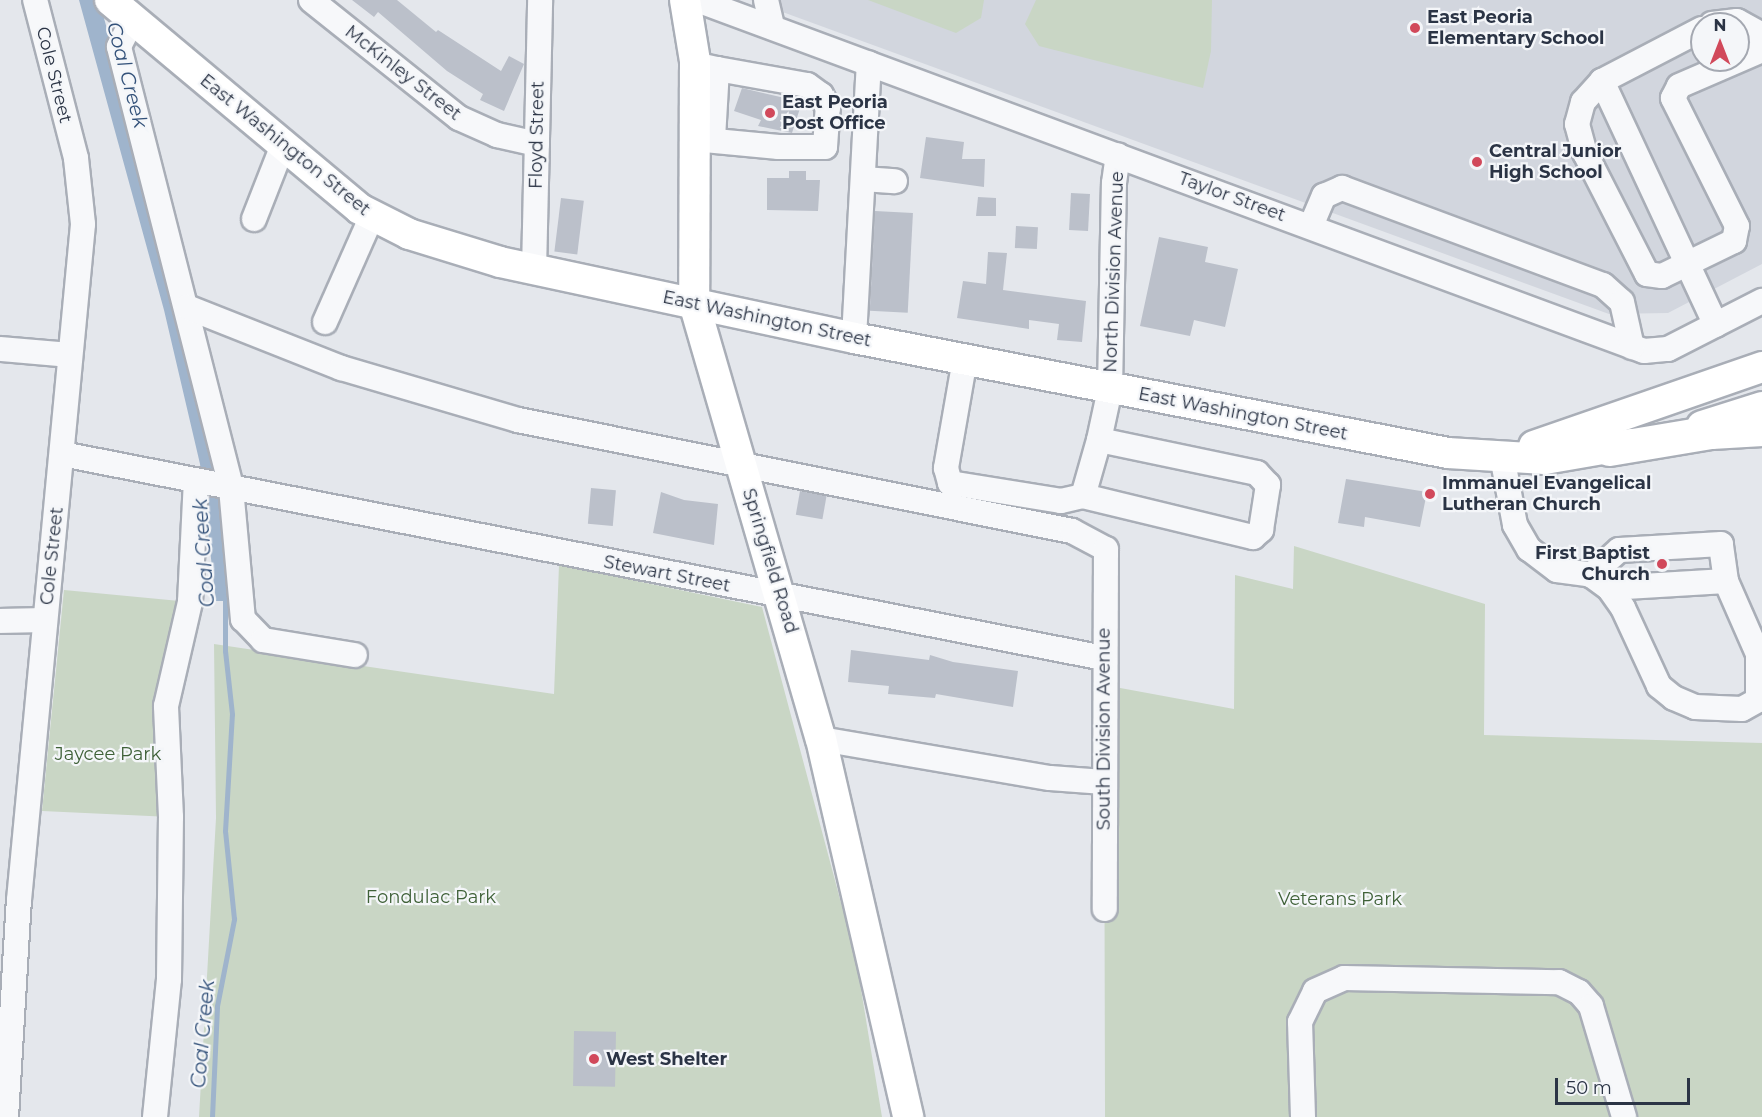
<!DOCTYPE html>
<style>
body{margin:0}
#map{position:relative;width:1762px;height:1117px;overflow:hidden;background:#e4e7ec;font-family:Montserrat,sans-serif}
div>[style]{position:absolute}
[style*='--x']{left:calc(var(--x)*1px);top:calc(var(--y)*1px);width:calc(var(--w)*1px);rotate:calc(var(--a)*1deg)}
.built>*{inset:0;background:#d2d6de}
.green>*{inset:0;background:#c9d6c5}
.water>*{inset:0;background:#9fb4cc}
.stream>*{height:5px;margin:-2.5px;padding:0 2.5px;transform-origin:2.5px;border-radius:2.5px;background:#9fb4cc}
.building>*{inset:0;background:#bbc0ca;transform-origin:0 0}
.roads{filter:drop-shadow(2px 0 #a9aeb7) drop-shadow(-2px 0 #a9aeb7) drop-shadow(0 2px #a9aeb7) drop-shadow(0 -2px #a9aeb7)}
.minor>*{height:24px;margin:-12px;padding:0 12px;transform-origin:12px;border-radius:12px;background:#f7f8fa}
.major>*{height:30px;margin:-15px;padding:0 15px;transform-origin:15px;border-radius:15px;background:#fff}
.highway>*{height:33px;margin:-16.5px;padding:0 16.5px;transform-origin:16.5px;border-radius:16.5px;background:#fff}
.dots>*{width:16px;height:16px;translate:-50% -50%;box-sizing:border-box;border:3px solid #f4f6f9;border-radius:50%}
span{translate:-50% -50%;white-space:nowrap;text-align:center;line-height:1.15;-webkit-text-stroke:4.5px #f4f6f9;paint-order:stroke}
.poi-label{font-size:18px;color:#2b3445;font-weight:700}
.left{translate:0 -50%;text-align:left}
.right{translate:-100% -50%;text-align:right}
.street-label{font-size:18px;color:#2b3445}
.park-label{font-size:18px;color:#3f6138}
.water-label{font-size:20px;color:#34527a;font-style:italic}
.north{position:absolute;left:1690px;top:12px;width:60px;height:60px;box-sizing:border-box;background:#f4f6f9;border:2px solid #a4a8b1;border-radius:50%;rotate:0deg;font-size:16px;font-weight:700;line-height:24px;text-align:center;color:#2b3445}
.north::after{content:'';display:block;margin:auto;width:21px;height:27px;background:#d1495b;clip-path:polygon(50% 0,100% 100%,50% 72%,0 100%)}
.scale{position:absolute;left:1555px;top:1078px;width:135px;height:27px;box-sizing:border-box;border:3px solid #2b3445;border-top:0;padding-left:8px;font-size:18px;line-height:21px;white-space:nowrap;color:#2b3445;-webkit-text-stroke:4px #f4f6f9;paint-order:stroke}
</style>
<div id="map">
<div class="built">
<div style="clip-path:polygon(evenodd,750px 0,1762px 0,1762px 264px,1668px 313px,1609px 314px,750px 0,1702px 24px,1738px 24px,1738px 60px,1702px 60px,1702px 24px)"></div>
</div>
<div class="green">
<div style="clip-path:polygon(868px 0,984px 0,981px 18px,956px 33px)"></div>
<div style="clip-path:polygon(1036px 0,1212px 0,1211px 51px,1203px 88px,1039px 46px,1025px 24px)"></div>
<div style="clip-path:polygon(1294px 546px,1485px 604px,1484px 735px,1762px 743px,1762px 1117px,1105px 1117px,1104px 685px,1234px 709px,1235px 575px,1293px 589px)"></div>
<div style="clip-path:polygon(559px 565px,762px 607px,856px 959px,882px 1117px,199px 1117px,216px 818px,214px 644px,554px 694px)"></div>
<div style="clip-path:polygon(64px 590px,190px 602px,166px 706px,171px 817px,42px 811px)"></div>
</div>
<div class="water">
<div style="clip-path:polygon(79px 0,99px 0,164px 236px,218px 466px,233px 601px,216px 601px,200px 464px,164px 310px)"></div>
</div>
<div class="stream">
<div style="--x:212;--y:1117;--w:111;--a:-87.4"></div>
<div style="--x:217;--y:1006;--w:89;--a:-78.9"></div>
<div style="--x:234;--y:919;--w:88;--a:-95.8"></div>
<div style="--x:225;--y:831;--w:117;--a:-86.6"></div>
<div style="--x:232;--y:714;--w:63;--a:-96.3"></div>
<div style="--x:225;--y:651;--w:55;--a:-90"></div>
</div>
<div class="building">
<div style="clip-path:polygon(352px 0,397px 0,436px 32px,438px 30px,501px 71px,509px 56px,524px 64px,504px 111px,480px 100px,483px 94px,447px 71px,378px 12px,374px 17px)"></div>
<div style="clip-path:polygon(742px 88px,802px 102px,792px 133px,758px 126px,761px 120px,734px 111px)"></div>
<div style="clip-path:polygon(926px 137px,964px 142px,962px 159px,985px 159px,984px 187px,920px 178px)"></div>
<div style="clip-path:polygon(789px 171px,806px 171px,806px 180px,820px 180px,818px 211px,767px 210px,767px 178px,789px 178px)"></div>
<div style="left:1071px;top:193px;width:19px;height:37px;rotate:3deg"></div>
<div style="clip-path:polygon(978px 197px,996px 198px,996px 216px,976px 216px)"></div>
<div style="left:561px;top:198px;width:23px;height:54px;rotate:7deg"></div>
<div style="left:875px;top:211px;width:38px;height:100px;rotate:3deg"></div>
<div style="left:1016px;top:226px;width:22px;height:22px;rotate:3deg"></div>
<div style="clip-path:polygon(1159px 237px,1208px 247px,1205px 262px,1238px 269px,1225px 327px,1194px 320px,1190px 336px,1140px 326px)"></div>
<div style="clip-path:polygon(988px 252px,1007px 253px,1003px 290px,1086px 301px,1082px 342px,1057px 340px,1059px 324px,1029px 320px,1029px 329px,957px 318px,963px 281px,986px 284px)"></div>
<div style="clip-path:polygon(1346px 479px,1427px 492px,1420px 527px,1365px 517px,1364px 527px,1338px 523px)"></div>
<div style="left:591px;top:488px;width:25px;height:36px;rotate:5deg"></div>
<div style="left:800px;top:491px;width:27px;height:24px;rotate:10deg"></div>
<div style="clip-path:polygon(661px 492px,684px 500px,718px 504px,714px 545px,653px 533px)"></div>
<div style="clip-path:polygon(851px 650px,929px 660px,930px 655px,953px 662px,1018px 671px,1013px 707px,936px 694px,935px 698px,888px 694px,889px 686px,848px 682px)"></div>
<div style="left:574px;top:1031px;width:42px;height:55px;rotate:1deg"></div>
</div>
<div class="roads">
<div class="minor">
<div style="--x:311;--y:0;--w:189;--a:38.6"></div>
<div style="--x:459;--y:118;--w:42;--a:24.1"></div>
<div style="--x:497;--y:135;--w:41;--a:12.7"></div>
<div style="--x:697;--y:0;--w:1010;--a:20.34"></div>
<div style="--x:1644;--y:351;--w:24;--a:-5"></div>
<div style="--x:1668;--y:349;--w:106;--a:-27.1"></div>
<div style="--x:766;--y:0;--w:28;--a:77"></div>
<div style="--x:133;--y:19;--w:31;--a:117"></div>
<div style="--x:119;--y:47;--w:455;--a:75.7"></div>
<div style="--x:231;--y:488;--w:132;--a:84.8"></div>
<div style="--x:243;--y:619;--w:29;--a:46"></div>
<div style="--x:263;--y:640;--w:93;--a:9.3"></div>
<div style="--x:1712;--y:24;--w:25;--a:-7"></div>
<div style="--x:1737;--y:21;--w:29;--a:29"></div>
<div style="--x:1702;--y:29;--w:113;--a:152.5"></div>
<div style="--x:1602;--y:81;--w:269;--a:65"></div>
<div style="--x:703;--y:66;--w:14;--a:12"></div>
<div style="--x:717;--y:69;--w:70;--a:93.3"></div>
<div style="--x:1602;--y:81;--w:28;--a:132"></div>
<div style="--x:1583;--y:102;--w:23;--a:105"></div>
<div style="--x:1577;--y:124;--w:30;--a:75"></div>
<div style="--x:1585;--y:153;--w:136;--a:62.9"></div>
<div style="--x:1647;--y:274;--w:15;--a:8"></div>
<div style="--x:1662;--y:276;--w:80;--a:-25.9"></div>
<div style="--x:1734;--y:241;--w:15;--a:-79"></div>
<div style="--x:1737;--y:226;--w:143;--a:-116.6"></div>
<div style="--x:1673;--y:98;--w:13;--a:-63"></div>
<div style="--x:1679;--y:86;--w:90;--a:-23.4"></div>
<div style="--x:694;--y:139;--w:85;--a:5.4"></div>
<div style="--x:779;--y:147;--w:46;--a:0"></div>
<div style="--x:825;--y:147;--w:39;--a:-86"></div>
<div style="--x:828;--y:108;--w:15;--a:-118"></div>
<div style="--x:821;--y:95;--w:17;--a:-144"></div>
<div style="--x:807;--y:85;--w:91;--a:-169.9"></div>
<div style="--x:863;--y:179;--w:32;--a:4"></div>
<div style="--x:254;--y:219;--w:79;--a:-68.6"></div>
<div style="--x:1311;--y:226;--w:33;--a:-67"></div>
<div style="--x:1324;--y:196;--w:20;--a:-24"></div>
<div style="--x:1342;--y:188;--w:278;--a:20.4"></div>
<div style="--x:1603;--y:285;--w:25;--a:42"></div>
<div style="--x:1622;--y:302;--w:46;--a:77.5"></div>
<div style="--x:534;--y:271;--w:271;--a:-88.7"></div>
<div style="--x:187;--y:307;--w:166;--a:21.6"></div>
<div style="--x:341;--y:368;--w:184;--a:16.4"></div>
<div style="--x:518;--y:420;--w:565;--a:11.33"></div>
<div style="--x:1072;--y:531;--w:38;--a:28"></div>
<div style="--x:1106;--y:549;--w:360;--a:90.2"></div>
<div style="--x:325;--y:322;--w:116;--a:-66.1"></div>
<div style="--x:854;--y:338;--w:275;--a:-86.9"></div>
<div style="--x:0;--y:349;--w:70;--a:4.9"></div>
<div style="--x:965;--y:359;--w:111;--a:99.9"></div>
<div style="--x:946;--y:468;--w:16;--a:75"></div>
<div style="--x:950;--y:483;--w:112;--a:9.2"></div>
<div style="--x:1061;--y:501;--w:23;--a:-13"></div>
<div style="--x:1083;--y:496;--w:175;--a:13.6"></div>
<div style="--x:1253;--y:537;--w:11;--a:-41"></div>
<div style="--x:1261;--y:530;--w:46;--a:-81.2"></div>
<div style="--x:1268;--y:485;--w:16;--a:-133"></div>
<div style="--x:1257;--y:473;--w:161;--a:-168.2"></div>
<div style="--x:1099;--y:440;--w:58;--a:105.9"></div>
<div style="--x:1099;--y:440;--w:52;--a:-77.8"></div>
<div style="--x:1110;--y:389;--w:206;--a:-88.9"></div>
<div style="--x:1114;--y:183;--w:28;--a:-82"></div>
<div style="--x:62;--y:454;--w:1062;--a:11.08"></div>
<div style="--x:1502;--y:456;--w:70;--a:79.3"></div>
<div style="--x:1515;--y:525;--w:28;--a:60"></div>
<div style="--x:1529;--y:549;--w:35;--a:37"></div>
<div style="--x:1557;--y:570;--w:34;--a:8"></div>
<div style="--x:1591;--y:575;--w:22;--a:36"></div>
<div style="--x:1609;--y:588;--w:24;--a:55"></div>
<div style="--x:1623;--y:608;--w:86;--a:65.2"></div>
<div style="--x:1659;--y:686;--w:19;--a:39"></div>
<div style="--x:1674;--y:698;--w:23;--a:23"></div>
<div style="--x:1695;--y:707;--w:47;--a:2.4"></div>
<div style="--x:1742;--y:709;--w:18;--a:-29"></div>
<div style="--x:1758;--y:700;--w:46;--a:-90"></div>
<div style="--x:1758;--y:654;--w:80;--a:-113.7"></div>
<div style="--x:1726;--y:581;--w:37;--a:-98"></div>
<div style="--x:1721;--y:544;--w:102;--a:176.6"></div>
<div style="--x:1619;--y:550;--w:38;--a:138"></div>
<div style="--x:1609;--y:588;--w:117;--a:-3.4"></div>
<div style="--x:0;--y:621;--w:45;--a:-1.3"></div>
<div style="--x:821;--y:739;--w:232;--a:9.7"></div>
<div style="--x:1050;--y:778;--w:54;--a:4.2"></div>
<div style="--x:6;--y:1117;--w:217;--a:-86.6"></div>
<div style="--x:19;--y:900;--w:679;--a:-84.59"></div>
<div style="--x:83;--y:224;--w:66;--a:-96.1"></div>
<div style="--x:76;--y:158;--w:163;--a:-104.5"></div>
<div style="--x:155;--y:1117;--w:139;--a:-84.2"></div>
<div style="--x:169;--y:979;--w:162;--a:-89.3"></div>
<div style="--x:171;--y:817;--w:111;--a:-92.6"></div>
<div style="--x:166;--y:706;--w:107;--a:-77"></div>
<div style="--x:190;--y:602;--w:121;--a:-87.2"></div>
<div style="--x:1303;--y:1117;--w:95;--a:-91.8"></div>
<div style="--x:1300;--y:1022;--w:34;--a:-64"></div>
<div style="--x:1315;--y:991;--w:32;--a:-24"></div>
<div style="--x:1344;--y:978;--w:215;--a:1.1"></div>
<div style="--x:1559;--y:982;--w:22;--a:27"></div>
<div style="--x:1579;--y:992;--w:18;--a:49"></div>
<div style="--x:1591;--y:1006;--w:116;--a:73.4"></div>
</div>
<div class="major">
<div style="--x:110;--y:0;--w:326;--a:39.9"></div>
<div style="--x:360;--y:209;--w:55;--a:27"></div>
<div style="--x:409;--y:234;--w:95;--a:17.1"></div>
<div style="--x:500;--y:262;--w:362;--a:12.1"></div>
<div style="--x:854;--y:338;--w:605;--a:10.96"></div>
<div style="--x:1448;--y:453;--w:97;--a:3.5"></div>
<div style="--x:1545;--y:459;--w:88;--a:-9.8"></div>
<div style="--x:685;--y:0;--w:62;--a:80.7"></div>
<div style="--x:695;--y:61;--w:242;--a:90.2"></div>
<div style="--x:694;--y:303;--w:454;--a:73.8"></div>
<div style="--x:821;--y:739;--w:388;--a:77"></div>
<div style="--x:1702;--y:426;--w:63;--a:-17.6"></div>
<div style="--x:1534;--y:446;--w:241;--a:-19.1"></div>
</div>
<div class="highway">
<div style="--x:1609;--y:449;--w:103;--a:-9.5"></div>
<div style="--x:1711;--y:432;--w:51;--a:-3.4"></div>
</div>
</div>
<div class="dots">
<div style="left:1415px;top:28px;background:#d1495b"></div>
<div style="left:770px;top:113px;background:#d1495b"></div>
<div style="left:1477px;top:162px;background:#d1495b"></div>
<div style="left:1430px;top:494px;background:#d1495b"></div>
<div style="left:1662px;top:564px;background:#d1495b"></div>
<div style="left:594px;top:1059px;background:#d1495b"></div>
</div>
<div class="poi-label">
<span class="left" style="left:1427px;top:28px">East Peoria<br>Elementary School</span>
<span class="left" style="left:782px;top:113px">East Peoria<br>Post Office</span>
<span class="left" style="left:1489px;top:162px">Central Junior<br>High School</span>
<span class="left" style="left:1442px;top:494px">Immanuel Evangelical<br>Lutheran Church</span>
<span class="right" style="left:1650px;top:564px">First Baptist<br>Church</span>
<span class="left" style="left:606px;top:1059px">West Shelter</span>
</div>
<div class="street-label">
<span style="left:403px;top:73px;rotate:38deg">McKinley Street</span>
<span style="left:54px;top:75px;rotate:76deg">Cole Street</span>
<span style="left:537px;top:135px;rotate:-89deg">Floyd Street</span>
<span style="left:285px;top:145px;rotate:39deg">East Washington Street</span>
<span style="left:1232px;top:197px;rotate:20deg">Taylor Street</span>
<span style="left:1114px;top:272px;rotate:-88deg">North Division Avenue</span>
<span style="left:767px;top:319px;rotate:12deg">East Washington Street</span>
<span style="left:1243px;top:414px;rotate:11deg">East Washington Street</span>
<span style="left:52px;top:556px;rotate:-84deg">Cole Street</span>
<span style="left:770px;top:561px;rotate:73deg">Springfield Road</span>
<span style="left:667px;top:574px;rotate:11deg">Stewart Street</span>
<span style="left:1104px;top:729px;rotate:-90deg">South Division Avenue</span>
</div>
<div class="park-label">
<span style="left:108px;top:754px">Jaycee Park</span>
<span style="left:431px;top:897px">Fondulac Park</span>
<span style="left:1340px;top:899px">Veterans Park</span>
</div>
<div class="water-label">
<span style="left:127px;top:75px;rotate:75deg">Coal Creek</span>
<span style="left:204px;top:553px;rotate:-94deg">Coal Creek</span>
<span style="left:203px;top:1034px;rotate:-85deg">Coal Creek</span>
</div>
<div class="north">N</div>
<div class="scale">50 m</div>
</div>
